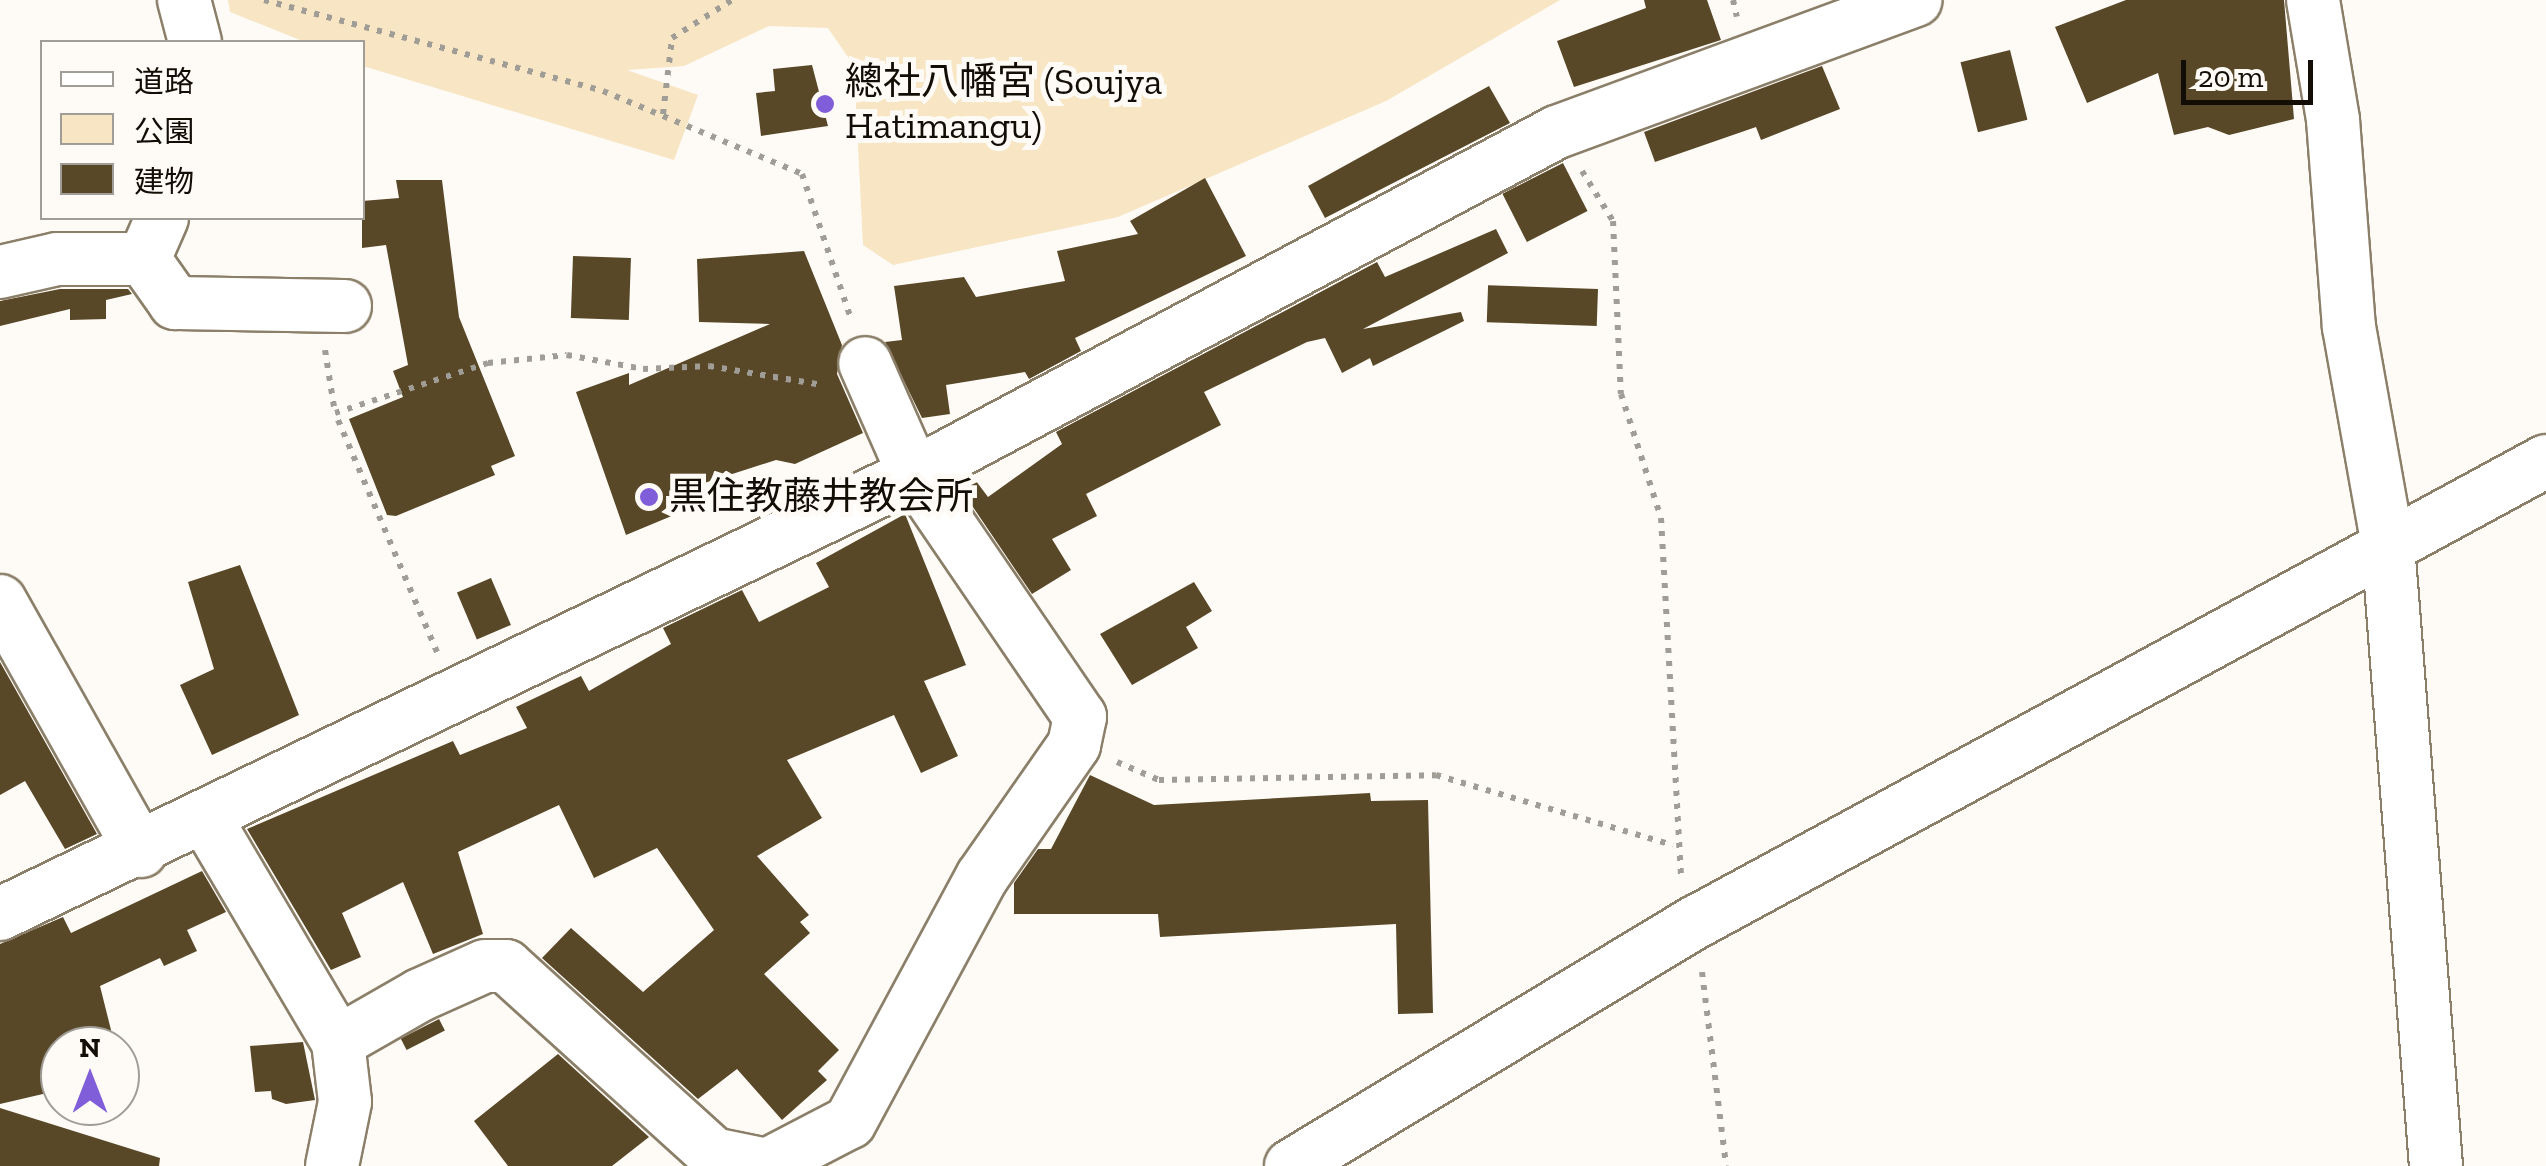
<!DOCTYPE html>
<meta charset="utf-8">
<style>
body{margin:0}
#map{position:relative;width:2546px;height:1166px;overflow:hidden;background:#fefbf6;font-family:"Zilla Slab","Noto Sans JP",serif}
div>[style]{position:absolute}
[style*='--x']{left:calc(var(--x)*1px);top:calc(var(--y)*1px);width:calc(var(--w)*1px);rotate:calc(var(--a)*1deg)}
.green>*{inset:0;background:#f7e5c4}
.building>*{inset:0;background:#594828;transform-origin:0 0}
.path>*{height:6px;margin-top:-3px;transform-origin:0;background:repeating-linear-gradient(90deg,#a09d96 0 5px,transparent 0 13px)}
.roads{filter:drop-shadow(2px 0 #8b7f69) drop-shadow(-2px 0 #8b7f69) drop-shadow(0 2px #8b7f69) drop-shadow(0 -2px #8b7f69)}
.street>*{height:52px;margin:-26px;padding:0 26px;transform-origin:26px;border-radius:26px;background:#fff}
.dots>*{width:28px;height:28px;translate:-50% -50%;box-sizing:border-box;border:5px solid #fefbf6;border-radius:50%}
span{translate:-50% -50%;white-space:nowrap;text-align:center;line-height:1.15;-webkit-text-stroke:10px #fefbf6;paint-order:stroke}
.poi-label{font-size:38px;color:#120e06}
.left{translate:0 -50%;text-align:left}
.legend{position:absolute;left:40px;top:40px;width:325px;height:180px;box-sizing:border-box;background:#fefbf6;border:2px solid #a09c96;margin:0;padding:12px 18px;list-style:none;font-size:30px;color:#120e06}
.legend li{display:flex;align-items:center;gap:20px;height:50px}
.legend b{width:50px;border:2px solid #a09c96}
.north{position:absolute;left:40px;top:1026px;width:100px;height:100px;box-sizing:border-box;background:#fefbf6;border:2px solid #a09c96;border-radius:50%;rotate:0deg;font-size:28px;font-weight:700;line-height:40px;text-align:center;color:#120e06}
.north::after{content:'';display:block;margin:auto;width:35px;height:45px;background:#805ed9;clip-path:polygon(50% 0,100% 100%,50% 72%,0 100%)}
.scale{position:absolute;left:2181px;top:60px;width:132px;height:45px;box-sizing:border-box;border:5px solid #120e06;border-top:0;padding-left:12px;font-size:30px;line-height:35px;white-space:nowrap;color:#120e06;-webkit-text-stroke:8px #fefbf6;paint-order:stroke}
</style>
<div id="map">
<div class="green">
<div style="clip-path:polygon(228px 0,1560px 0,1386px 101px,1118px 217px,893px 265px,863px 245px,854px 66px,828px 28px,769px 26px,684px 66px,627px 70px,698px 95px,674px 160px,363px 66px,362px 42px,305px 42px,230px 12px)"></div>
</div>
<div class="building">
<div style="clip-path:polygon(1644px 0,1707px 0,1721px 40px,1574px 87px,1557px 41px,1646px 8px)"></div>
<div style="clip-path:polygon(2126px 0,2284px 0,2294px 119px,2229px 135px,2208px 127px,2174px 135px,2158px 73px,2087px 103px,2055px 27px)"></div>
<div style="left:2010px;top:50px;width:72px;height:51px;rotate:76deg"></div>
<div style="clip-path:polygon(812px 65px,828px 126px,761px 136px,756px 93px,775px 91px,773px 69px)"></div>
<div style="clip-path:polygon(1822px 66px,1840px 109px,1761px 140px,1756px 127px,1655px 162px,1644px 132px)"></div>
<div style="clip-path:polygon(1489px 86px,1510px 123px,1325px 218px,1308px 186px)"></div>
<div style="left:1563px;top:163px;width:54px;height:68px;rotate:63deg"></div>
<div style="clip-path:polygon(1205px 178px,1246px 256px,1075px 338px,1081px 351px,1029px 379px,1025px 372px,946px 385px,950px 414px,922px 418px,885px 342px,902px 340px,894px 286px,964px 277px,976px 297px,1065px 281px,1057px 251px,1138px 234px,1130px 221px)"></div>
<div style="clip-path:polygon(396px 180px,442px 180px,459px 317px,515px 456px,491px 466px,495px 475px,396px 516px,387px 515px,349px 419px,403px 397px,393px 371px,408px 365px,386px 245px,362px 248px,362px 201px,399px 198px)"></div>
<div style="clip-path:polygon(1496px 229px,1508px 253px,1363px 329px,1461px 312px,1464px 321px,1373px 366px,1370px 358px,1342px 373px,1325px 338px,1307px 342px,1204px 392px,1221px 425px,1086px 494px,1097px 516px,1052px 539px,1071px 570px,1032px 594px,958px 485px,973px 477px,988px 497px,1062px 444px,1056px 432px,1377px 262px,1385px 277px)"></div>
<div style="clip-path:polygon(804px 251px,842px 345px,837px 374px,863px 433px,795px 464px,776px 460px,692px 487px,698px 505px,626px 535px,576px 392px,629px 373px,629px 385px,770px 324px,699px 322px,697px 259px)"></div>
<div style="left:573px;top:256px;width:58px;height:62px;rotate:2deg"></div>
<div style="clip-path:polygon(60px 289px,128px 289px,132px 294px,106px 300px,106px 319px,70px 320px,70px 309px,0 326px,0 301px)"></div>
<div style="left:1598px;top:289px;width:37px;height:110px;rotate:92deg"></div>
<div style="clip-path:polygon(905px 514px,966px 665px,924px 681px,958px 756px,921px 773px,894px 715px,787px 760px,822px 818px,757px 856px,809px 915px,800px 922px,810px 933px,764px 974px,839px 1050px,818px 1071px,827px 1080px,782px 1120px,737px 1069px,698px 1099px,542px 958px,571px 928px,643px 992px,714px 930px,657px 848px,594px 878px,559px 805px,458px 852px,483px 934px,433px 954px,403px 882px,342px 913px,361px 957px,331px 970px,247px 829px,453px 741px,460px 755px,527px 728px,516px 707px,581px 676px,589px 691px,671px 644px,663px 628px,742px 590px,759px 622px,829px 587px,816px 563px)"></div>
<div style="clip-path:polygon(240px 565px,299px 715px,212px 755px,180px 685px,214px 669px,188px 582px)"></div>
<div style="left:491px;top:578px;width:51px;height:37px;rotate:67deg"></div>
<div style="clip-path:polygon(1194px 582px,1212px 611px,1186px 627px,1198px 648px,1132px 685px,1100px 634px)"></div>
<div style="clip-path:polygon(0 662px,97px 834px,65px 849px,25px 781px,0 795px)"></div>
<div style="clip-path:polygon(1090px 775px,1154px 805px,1370px 793px,1371px 801px,1428px 800px,1433px 1013px,1398px 1014px,1396px 924px,1160px 937px,1158px 914px,1014px 914px,1014px 883px,1038px 849px,1051px 849px)"></div>
<div style="clip-path:polygon(202px 871px,226px 912px,187px 930px,197px 951px,164px 966px,160px 958px,100px 986px,115px 1046px,60px 1046px,60px 1090px,0 1104px,0 944px,63px 917px,71px 933px)"></div>
<div style="left:439px;top:1019px;width:13px;height:43px;rotate:63deg"></div>
<div style="clip-path:polygon(303px 1042px,315px 1100px,286px 1104px,272px 1099px,271px 1091px,255px 1092px,250px 1046px)"></div>
<div style="clip-path:polygon(558px 1054px,649px 1137px,612px 1166px,508px 1166px,474px 1121px)"></div>
<div style="clip-path:polygon(0 1108px,160px 1158px,159px 1166px,0 1166px)"></div>
</div>
<div class="path">
<div style="--x:264;--y:0;--w:351;--a:15"></div>
<div style="--x:603;--y:91;--w:216;--a:22.6"></div>
<div style="--x:802;--y:174;--w:153;--a:71.3"></div>
<div style="--x:1733;--y:0;--w:17;--a:77"></div>
<div style="--x:663;--y:114;--w:77;--a:-83.2"></div>
<div style="--x:672;--y:38;--w:71;--a:-32.3"></div>
<div style="--x:1582;--y:171;--w:59;--a:58.2"></div>
<div style="--x:1613;--y:221;--w:173;--a:87.4"></div>
<div style="--x:1621;--y:394;--w:130;--a:72.1"></div>
<div style="--x:1661;--y:518;--w:360;--a:86.8"></div>
<div style="--x:325;--y:350;--w:64;--a:81"></div>
<div style="--x:437;--y:652;--w:260;--a:-113.1"></div>
<div style="--x:335;--y:413;--w:161;--a:-18.1"></div>
<div style="--x:488;--y:363;--w:79;--a:-5.8"></div>
<div style="--x:567;--y:355;--w:77;--a:10.4"></div>
<div style="--x:643;--y:369;--w:66;--a:-2.6"></div>
<div style="--x:709;--y:366;--w:115;--a:9.5"></div>
<div style="--x:1117;--y:762;--w:46;--a:23.2"></div>
<div style="--x:1159;--y:780;--w:277;--a:-1"></div>
<div style="--x:1436;--y:775;--w:247;--a:16.5"></div>
<div style="--x:1702;--y:972;--w:195;--a:82.9"></div>
</div>
<div class="roads">
<div class="street">
<div style="--x:184;--y:0;--w:43;--a:75.3"></div>
<div style="--x:2313;--y:0;--w:122;--a:80.5"></div>
<div style="--x:2333;--y:120;--w:208;--a:85.6"></div>
<div style="--x:2349;--y:327;--w:221;--a:79.9"></div>
<div style="--x:2388;--y:545;--w:623;--a:85.58"></div>
<div style="--x:162;--y:218;--w:45;--a:113.7"></div>
<div style="--x:144;--y:259;--w:54;--a:54.8"></div>
<div style="--x:175;--y:303;--w:170;--a:1"></div>
<div style="--x:0;--y:272;--w:58;--a:-12.8"></div>
<div style="--x:57;--y:259;--w:87;--a:0"></div>
<div style="--x:0;--y:601;--w:287;--a:60.6"></div>
<div style="--x:206;--y:819;--w:259;--a:59.4"></div>
<div style="--x:338;--y:1042;--w:60;--a:83.3"></div>
<div style="--x:345;--y:1102;--w:65;--a:101.5"></div>
<div style="--x:0;--y:914;--w:1014;--a:-25.71"></div>
<div style="--x:914;--y:474;--w:728;--a:-28.01"></div>
<div style="--x:1557;--y:132;--w:382;--a:-20.2"></div>
<div style="--x:338;--y:1042;--w:95;--a:-29.8"></div>
<div style="--x:420;--y:995;--w:71;--a:-24"></div>
<div style="--x:485;--y:966;--w:21;--a:0"></div>
<div style="--x:506;--y:966;--w:280;--a:42.2"></div>
<div style="--x:713;--y:1154;--w:55;--a:11.5"></div>
<div style="--x:767;--y:1165;--w:93;--a:-27.4"></div>
<div style="--x:850;--y:1122;--w:278;--a:-61.7"></div>
<div style="--x:982;--y:877;--w:161;--a:-55.1"></div>
<div style="--x:1074;--y:745;--w:29;--a:-78"></div>
<div style="--x:1080;--y:717;--w:294;--a:-124.3"></div>
<div style="--x:914;--y:474;--w:121;--a:-113.8"></div>
<div style="--x:1291;--y:1166;--w:473;--a:-31.1"></div>
<div style="--x:1696;--y:922;--w:967;--a:-28.47"></div>
</div>
</div>
<div class="dots">
<div style="left:825px;top:104px;background:#805ed9"></div>
<div style="left:649px;top:497px;background:#805ed9"></div>
</div>
<div class="poi-label">
<span class="left" style="left:845px;top:104px">總社八幡宮 (Soujya<br>Hatimangu)</span>
<span class="left" style="left:669px;top:497px">黒住教藤井教会所</span>
</div>
<ul class="legend">
<li><b style="height:12px;background:#fff"></b>道路</li>
<li><b style="height:28px;background:#f7e5c4"></b>公園</li>
<li><b style="height:28px;background:#594828"></b>建物</li>
</ul>
<div class="north">N</div>
<div class="scale">20 m</div>
</div>
